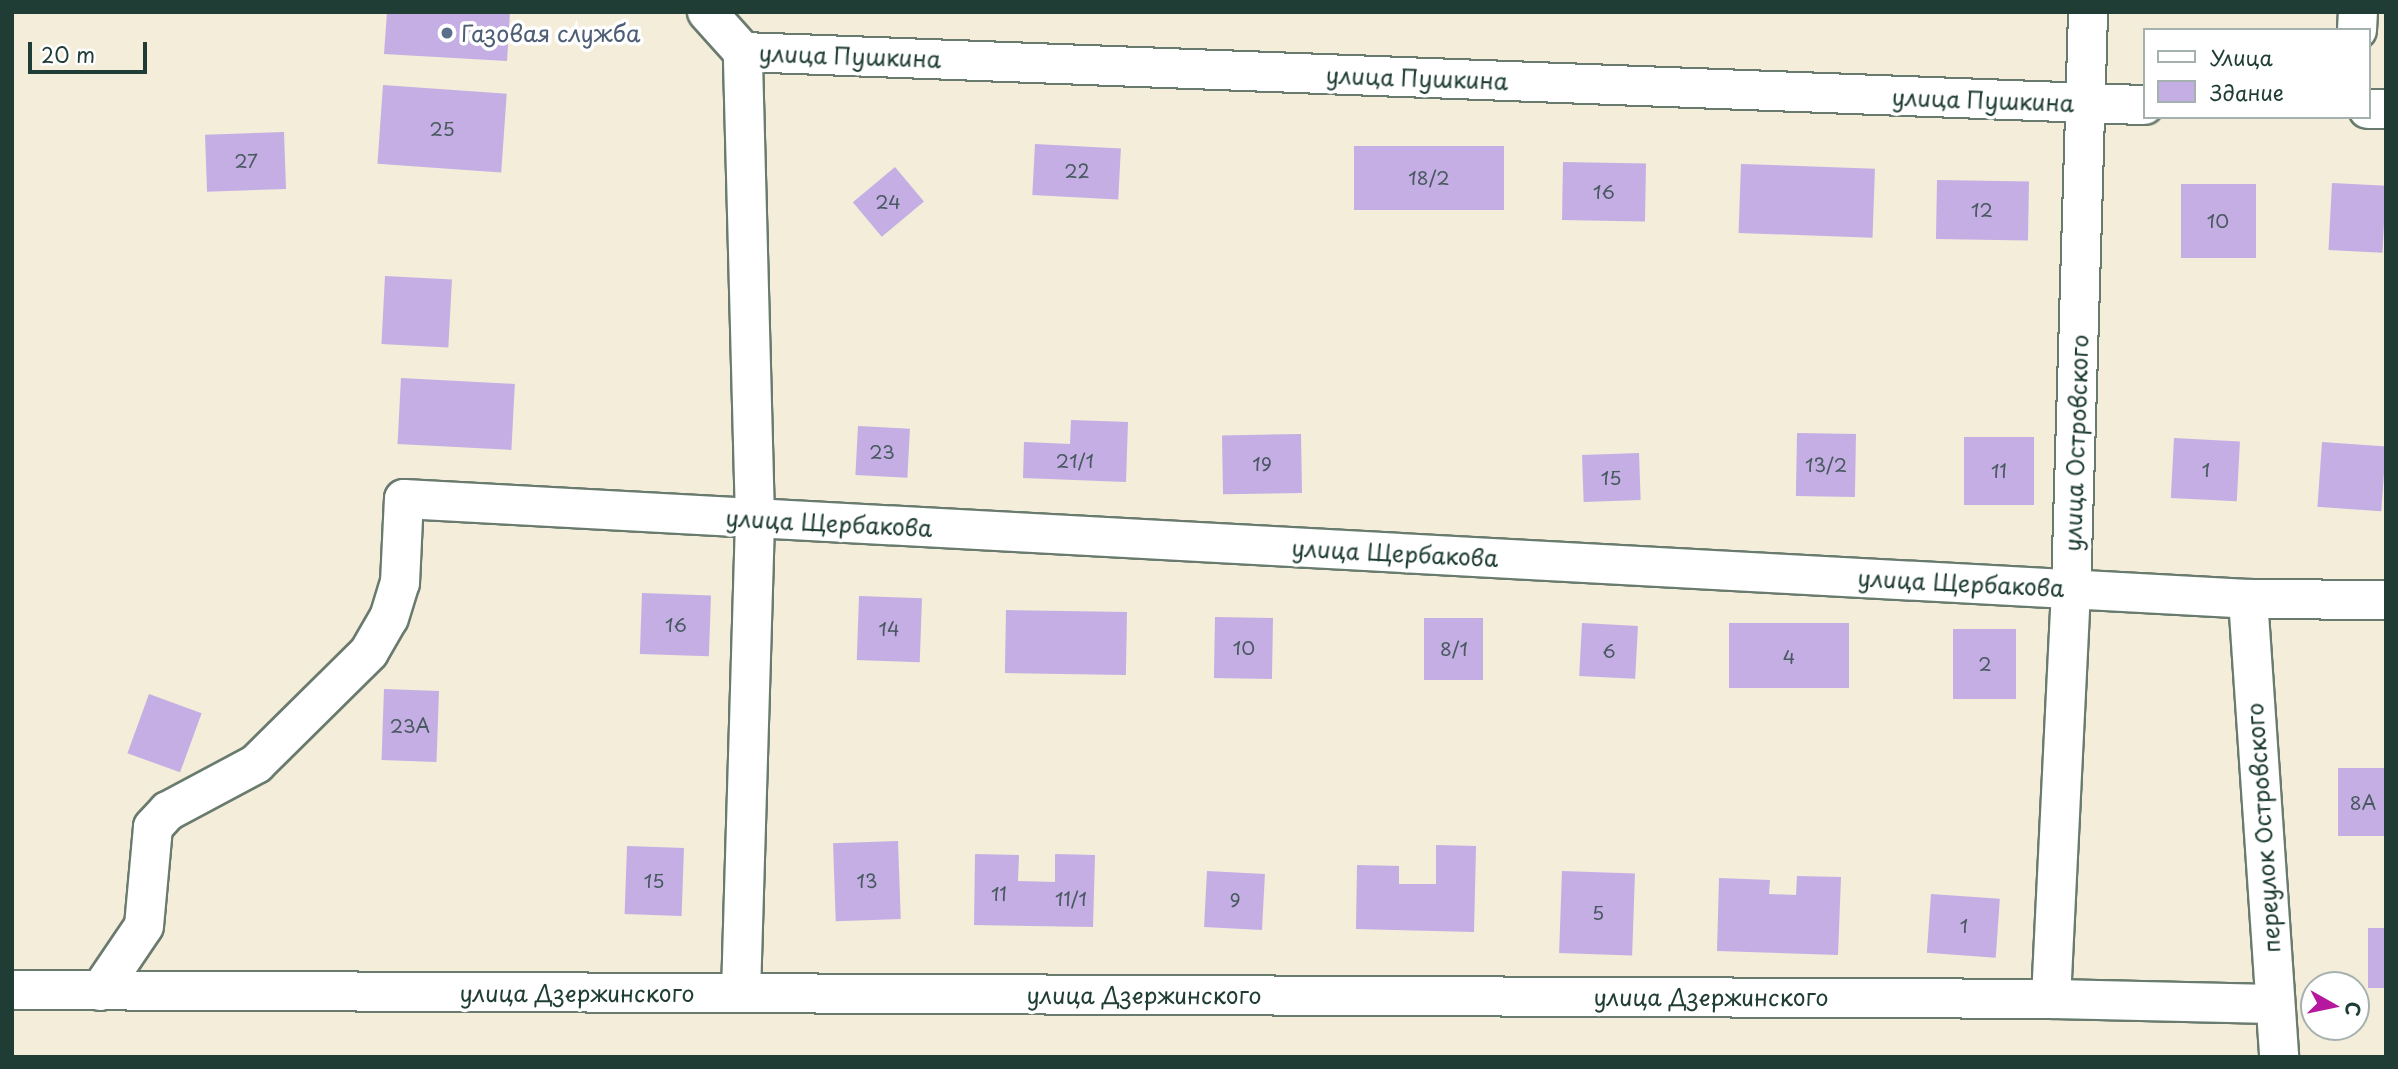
<!DOCTYPE html>
<meta charset="utf-8">
<style>
body{margin:0}
#map{position:relative;width:2398px;height:1069px;overflow:hidden;background:#f3edda;font-family:"Playpen Sans",sans-serif}
div>[style]{position:absolute}
[style*='--x']{left:calc(var(--x)*1px);top:calc(var(--y)*1px);width:calc(var(--w)*1px);rotate:calc(var(--a)*1deg)}
.building>*{inset:0;background:#c4aee4;transform-origin:0 0}
.roads{filter:drop-shadow(2px 0 #697b6e) drop-shadow(-2px 0 #697b6e) drop-shadow(0 2px #697b6e) drop-shadow(0 -2px #697b6e)}
.minor>*{height:38px;margin:-19px;padding:0 19px;transform-origin:19px;border-radius:19px;background:#fff}
.dots>*{width:19px;height:19px;translate:-50% -50%;box-sizing:border-box;border:4px solid #fff;border-radius:50%}
span{translate:-50% -50%;white-space:nowrap;text-align:center;line-height:1.15;-webkit-text-stroke:7px #fff;paint-order:stroke}
.number-label{font-size:19px;color:#485960}
.number-label span{-webkit-text-stroke-width:0}
.service-label{font-size:23px;color:#4e5e75}
.left{translate:0 -50%;text-align:left}
.street-label{font-size:23px;color:#1f3d34}
.frame{position:absolute;inset:0;border:14px solid #1f3d34;pointer-events:none}
.legend{position:absolute;left:2143px;top:28px;width:228px;height:91px;box-sizing:border-box;background:#fff;border:2px solid #a5b1ae;margin:0;padding:9px 12px;list-style:none;font-size:21px;color:#1f3d34}
.legend li{display:flex;align-items:center;gap:14px;height:35px}
.legend b{width:35px;border:2px solid #a5b1ae}
.north{position:absolute;left:2300px;top:971px;width:70px;height:70px;box-sizing:border-box;background:#fff;border:2px solid #a5b1ae;border-radius:50%;rotate:99deg;font-size:19px;font-weight:700;line-height:28px;text-align:center;color:#1f3d34}
.north::after{content:'';display:block;margin:auto;width:24px;height:32px;background:#b5179e;clip-path:polygon(50% 0,100% 100%,50% 72%,0 100%)}
.scale{position:absolute;left:28px;top:42px;width:119px;height:32px;box-sizing:border-box;border:4px solid #1f3d34;border-top:0;padding-left:9px;font-size:21px;line-height:24px;white-space:nowrap;color:#1f3d34;-webkit-text-stroke:5px #fff;paint-order:stroke}
</style>
<div id="map">
<div class="building">
<div style="clip-path:polygon(387px 12px,510px 12px,507px 61px,384px 54px)"></div>
<div style="left:383px;top:85px;width:124px;height:79px;rotate:4deg"></div>
<div style="left:284px;top:132px;width:57px;height:79px;rotate:88deg"></div>
<div style="left:1035px;top:144px;width:86px;height:51px;rotate:3deg"></div>
<div style="left:1354px;top:146px;width:150px;height:64px"></div>
<div style="left:1563px;top:162px;width:83px;height:58px;rotate:1deg"></div>
<div style="left:1741px;top:164px;width:134px;height:69px;rotate:2deg"></div>
<div style="left:895px;top:167px;width:45px;height:55px;rotate:50deg"></div>
<div style="left:1937px;top:180px;width:92px;height:59px;rotate:1deg"></div>
<div style="left:2332px;top:183px;width:54px;height:67px;rotate:3deg"></div>
<div style="left:2181px;top:184px;width:75px;height:74px"></div>
<div style="left:385px;top:276px;width:67px;height:68px;rotate:3deg"></div>
<div style="left:401px;top:378px;width:114px;height:66px;rotate:3deg"></div>
<div style="clip-path:polygon(1071px 420px,1128px 422px,1126px 482px,1023px 478px,1024px 442px,1070px 444px)"></div>
<div style="left:858px;top:426px;width:52px;height:49px;rotate:3deg"></div>
<div style="left:1797px;top:433px;width:59px;height:63px;rotate:1deg"></div>
<div style="left:1301px;top:434px;width:59px;height:79px;rotate:89deg"></div>
<div style="left:1964px;top:437px;width:70px;height:68px"></div>
<div style="left:2174px;top:438px;width:66px;height:60px;rotate:3deg"></div>
<div style="left:2322px;top:442px;width:64px;height:65px;rotate:4deg"></div>
<div style="left:1639px;top:453px;width:47px;height:57px;rotate:88deg"></div>
<div style="left:642px;top:593px;width:69px;height:61px;rotate:2deg"></div>
<div style="left:859px;top:596px;width:63px;height:64px;rotate:2deg"></div>
<div style="left:1006px;top:610px;width:121px;height:63px;rotate:1deg"></div>
<div style="left:1215px;top:617px;width:58px;height:61px;rotate:1deg"></div>
<div style="left:1424px;top:618px;width:59px;height:62px"></div>
<div style="left:1582px;top:623px;width:56px;height:53px;rotate:3deg"></div>
<div style="left:1849px;top:623px;width:65px;height:120px;rotate:90deg"></div>
<div style="left:1953px;top:629px;width:63px;height:70px"></div>
<div style="left:384px;top:689px;width:55px;height:71px;rotate:2deg"></div>
<div style="left:149px;top:694px;width:56px;height:63px;rotate:20deg"></div>
<div style="left:2386px;top:768px;width:68px;height:48px;rotate:90deg"></div>
<div style="left:898px;top:841px;width:78px;height:65px;rotate:88deg"></div>
<div style="clip-path:polygon(1436px 845px,1476px 846px,1474px 932px,1356px 929px,1357px 865px,1399px 866px,1399px 884px,1436px 884px)"></div>
<div style="left:627px;top:846px;width:57px;height:68px;rotate:2deg"></div>
<div style="clip-path:polygon(975px 854px,1019px 855px,1018px 881px,1055px 882px,1055px 854px,1095px 855px,1093px 927px,974px 925px)"></div>
<div style="left:1207px;top:871px;width:58px;height:56px;rotate:3deg"></div>
<div style="left:1562px;top:871px;width:73px;height:82px;rotate:2deg"></div>
<div style="clip-path:polygon(1797px 876px,1841px 877px,1838px 955px,1717px 951px,1719px 878px,1770px 880px,1769px 894px,1796px 895px)"></div>
<div style="left:1931px;top:894px;width:69px;height:59px;rotate:4deg"></div>
<div style="left:2368px;top:928px;width:18px;height:60px"></div>
</div>
<div class="roads">
<div class="minor">
<div style="--x:707;--y:12;--w:54;--a:48"></div>
<div style="--x:743;--y:52;--w:1402;--a:2.17"></div>
<div style="--x:2357;--y:30;--w:18;--a:-87"></div>
<div style="--x:2368;--y:109;--w:18;--a:0"></div>
<div style="--x:2248;--y:599;--w:459;--a:86.1"></div>
<div style="--x:12;--y:990;--w:2039;--a:0.25"></div>
<div style="--x:2051;--y:999;--w:224;--a:1.3"></div>
<div style="--x:100;--y:991;--w:78;--a:-55.9"></div>
<div style="--x:144;--y:926;--w:99;--a:-84.8"></div>
<div style="--x:153;--y:827;--w:22;--a:-47"></div>
<div style="--x:168;--y:811;--w:100;--a:-28.1"></div>
<div style="--x:256;--y:764;--w:159;--a:-44.7"></div>
<div style="--x:369;--y:652;--w:39;--a:-60"></div>
<div style="--x:389;--y:618;--w:37;--a:-73"></div>
<div style="--x:400;--y:583;--w:84;--a:-87.3"></div>
<div style="--x:404;--y:499;--w:1847;--a:3.1"></div>
<div style="--x:2248;--y:599;--w:138;--a:0.4"></div>
<div style="--x:741;--y:993;--w:474;--a:-88.3"></div>
<div style="--x:755;--y:519;--w:467;--a:-91.5"></div>
<div style="--x:2051;--y:999;--w:410;--a:-87.2"></div>
<div style="--x:2071;--y:589;--w:577;--a:-88.31"></div>
</div>
</div>
<div class="dots">
<div style="left:447px;top:33px;background:#5c6f8a"></div>
</div>
<div class="number-label">
<span style="left:442px;top:129px">25</span>
<span style="left:246px;top:161px">27</span>
<span style="left:1077px;top:171px">22</span>
<span style="left:1429px;top:178px">18/2</span>
<span style="left:1604px;top:192px">16</span>
<span style="left:888px;top:202px">24</span>
<span style="left:1982px;top:210px">12</span>
<span style="left:2218px;top:221px">10</span>
<span style="left:882px;top:452px">23</span>
<span style="left:1075px;top:461px">21/1</span>
<span style="left:1262px;top:464px">19</span>
<span style="left:1826px;top:465px">13/2</span>
<span style="left:2206px;top:470px">1</span>
<span style="left:1999px;top:471px">11</span>
<span style="left:1611px;top:478px">15</span>
<span style="left:676px;top:625px">16</span>
<span style="left:889px;top:629px">14</span>
<span style="left:1244px;top:648px">10</span>
<span style="left:1454px;top:649px">8/1</span>
<span style="left:1609px;top:651px">6</span>
<span style="left:1789px;top:657px">4</span>
<span style="left:1985px;top:664px">2</span>
<span style="left:410px;top:726px">23А</span>
<span style="left:2363px;top:803px">8А</span>
<span style="left:654px;top:881px">15</span>
<span style="left:867px;top:881px">13</span>
<span style="left:999px;top:894px">11</span>
<span style="left:1071px;top:899px">11/1</span>
<span style="left:1235px;top:900px">9</span>
<span style="left:1598px;top:913px">5</span>
<span style="left:1964px;top:926px">1</span>
</div>
<div class="service-label">
<span class="left" style="left:461px;top:33px">Газовая служба</span>
</div>
<div class="street-label">
<span style="left:850px;top:56px;rotate:2deg">улица Пушкина</span>
<span style="left:1417px;top:78px;rotate:2deg">улица Пушкина</span>
<span style="left:1983px;top:100px;rotate:2deg">улица Пушкина</span>
<span style="left:2076px;top:443px;rotate:-88deg">улица Островского</span>
<span style="left:829px;top:523px;rotate:3deg">улица Щербакова</span>
<span style="left:1395px;top:553px;rotate:3deg">улица Щербакова</span>
<span style="left:1961px;top:583px;rotate:3deg">улица Щербакова</span>
<span style="left:2263px;top:828px;rotate:-94deg">переулок Островского</span>
<span style="left:577px;top:993px">улица Дзержинского</span>
<span style="left:1144px;top:995px">улица Дзержинского</span>
<span style="left:1711px;top:997px">улица Дзержинского</span>
</div>
<div class="frame"></div>
<ul class="legend">
<li><b style="height:9px;background:#fff"></b>Улица</li>
<li><b style="height:19px;background:#c4aee4"></b>Здание</li>
</ul>
<div class="north">С</div>
<div class="scale">20 m</div>
</div>
